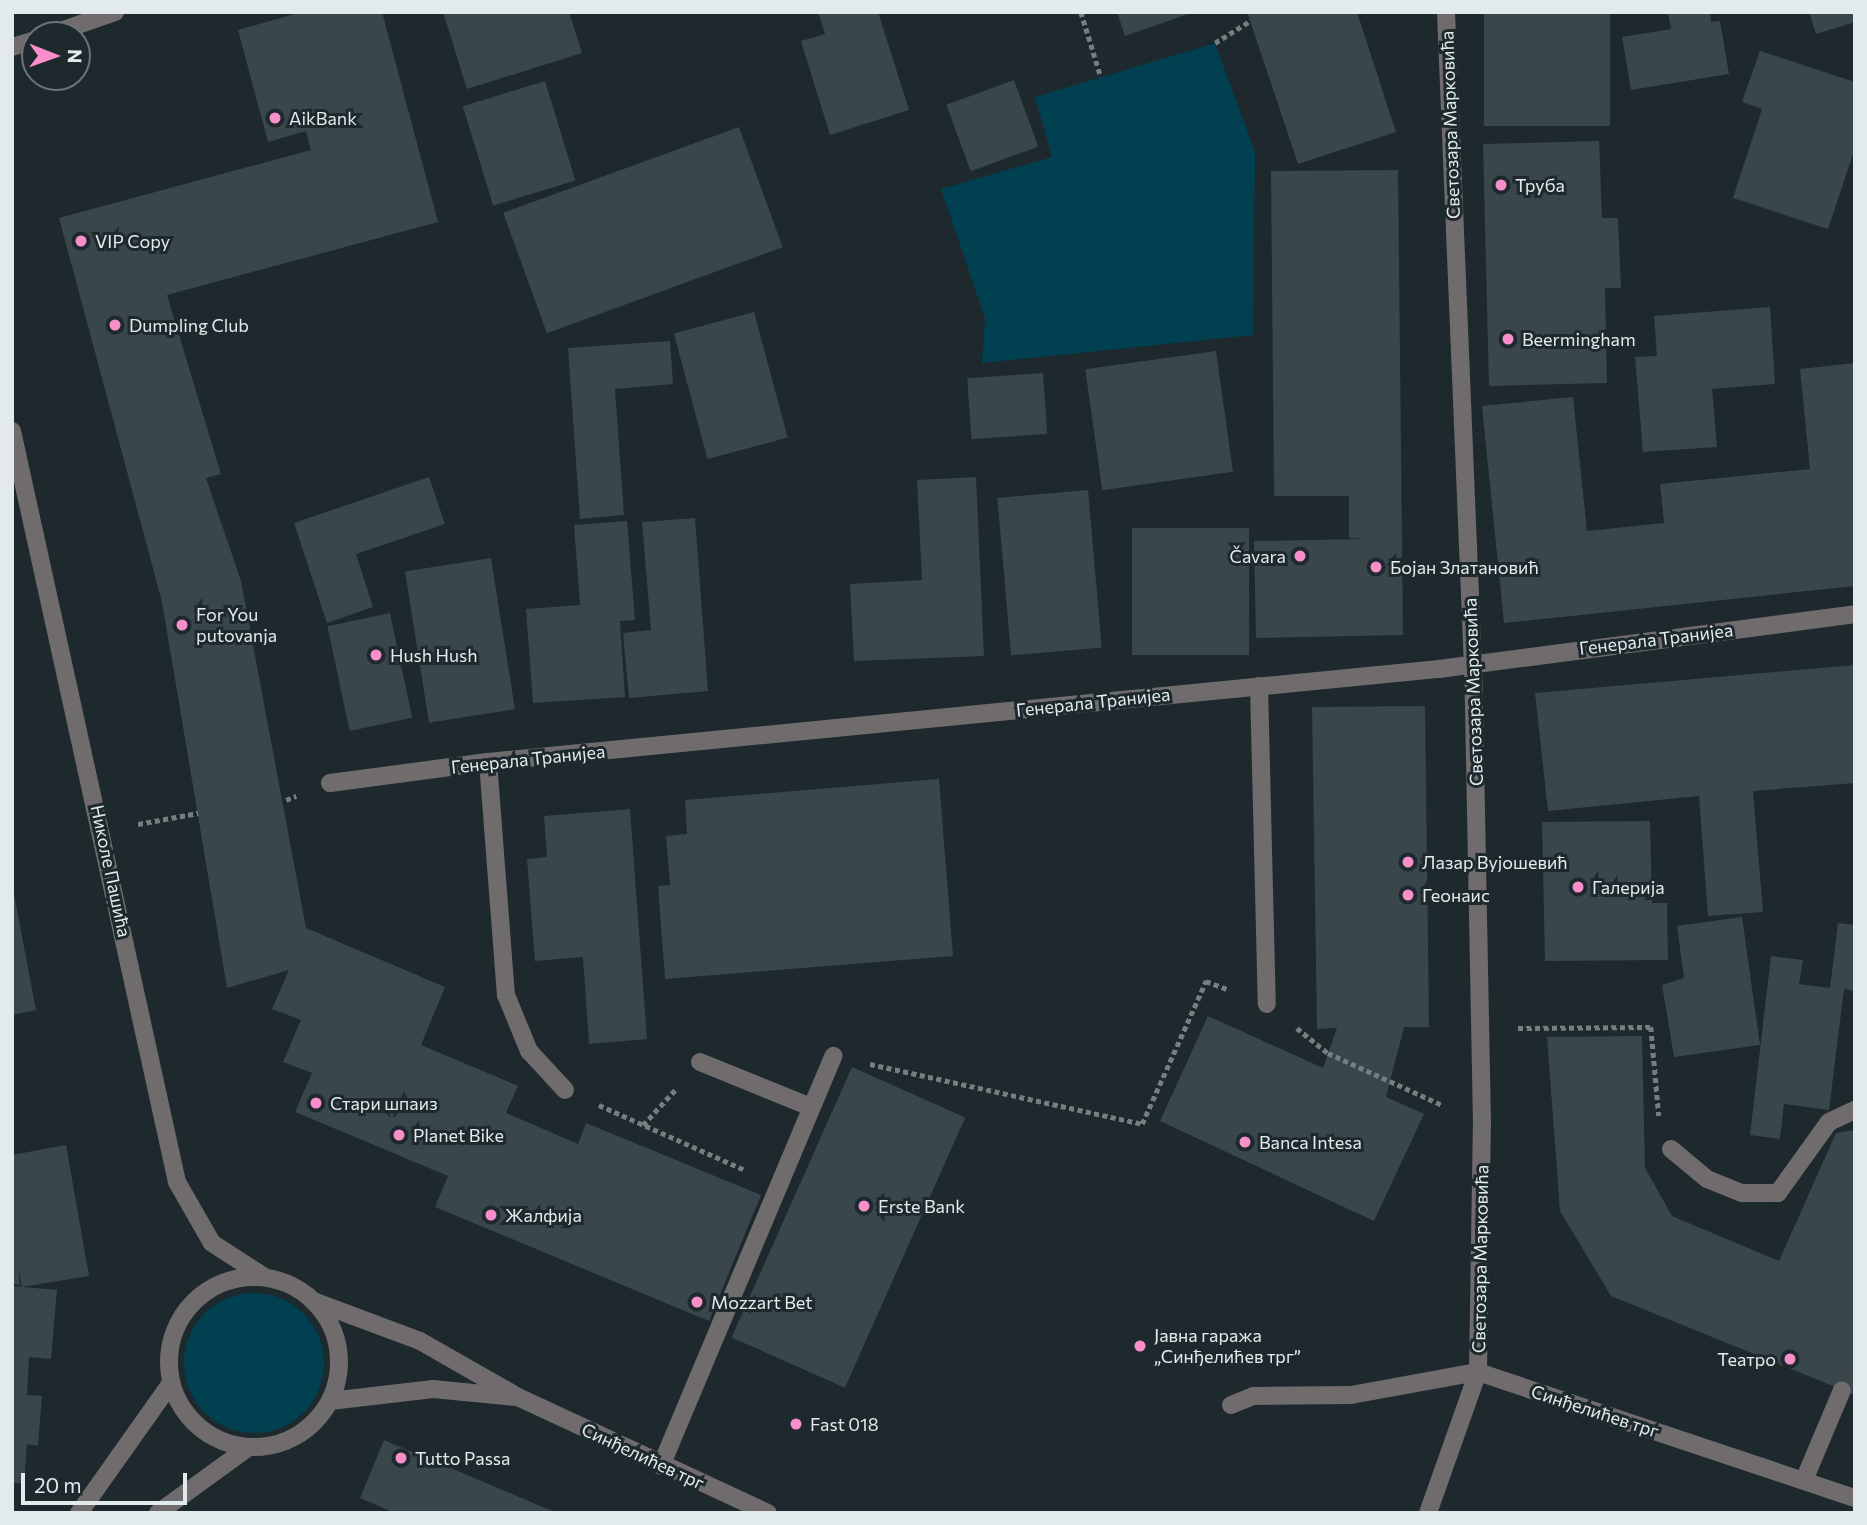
<!DOCTYPE html>
<meta charset="utf-8">
<style>
body{margin:0}
#map{position:relative;width:1867px;height:1525px;overflow:hidden;background:#1d292d;font-family:Commissioner,sans-serif}
div>[style]{position:absolute}
[style*='--x']{left:calc(var(--x)*1px);top:calc(var(--y)*1px);width:calc(var(--w)*1px);rotate:calc(var(--a)*1deg)}
.green>*{inset:0;background:#004051}
.round{border-radius:50%}
.building>*{inset:0;background:#39464b;transform-origin:0 0}
.minor-tunnel>*{height:18px;margin-top:-9px;transform-origin:0;background:repeating-linear-gradient(90deg,#3b464a 0 18px,transparent 0 27px)}
.path>*{height:4.5px;margin-top:-2.25px;transform-origin:0;background:repeating-linear-gradient(90deg,#757f82 0 5px,transparent 0 8.5px)}
.minor>*{height:18px;margin:-9px;padding:0 9px;transform-origin:9px;border-radius:9px;background:#706b6d}
.minor>.ring{margin:-9px;padding:0;box-sizing:content-box;background:none;border:18px solid #706b6d;border-radius:50%}
.dots>*{width:19px;height:19px;translate:-50% -50%;box-sizing:border-box;border:4px solid #1d292d;border-radius:50%}
span{translate:-50% -50%;white-space:nowrap;text-align:center;line-height:1.15;-webkit-text-stroke:6px #1d292d;paint-order:stroke}
.poi-label{font-size:18px;color:#e3eaed}
.left{translate:0 -50%;text-align:left}
.right{translate:-100% -50%;text-align:right}
.street-label{font-size:18px;color:#e3eaed}
.frame{position:absolute;inset:0;border:14px solid #e3eaed;pointer-events:none}
.north{position:absolute;left:21px;top:21px;width:70px;height:70px;box-sizing:border-box;background:#1d292d;border:2px solid #6c767a;border-radius:50%;rotate:91deg;font-size:19px;font-weight:700;line-height:28px;text-align:center;color:#e3eaed}
.north::after{content:'';display:block;margin:auto;width:24px;height:32px;background:#f98fca;clip-path:polygon(50% 0,100% 100%,50% 72%,0 100%)}
.scale{position:absolute;left:21px;top:1473px;width:166px;height:32px;box-sizing:border-box;border:4px solid #e3eaed;border-top:0;padding-left:9px;font-size:21px;line-height:24px;white-space:nowrap;color:#e3eaed;-webkit-text-stroke:5px #1d292d;paint-order:stroke}
</style>
<div id="map">
<div class="green">
<div style="clip-path:polygon(1215px 43px,1255px 152px,1253px 335px,982px 363px,985px 318px,941px 189px,1052px 157px,1035px 97px)"></div>
<div class="round" style="left:184px;top:1293px;width:140px;height:140px"></div>
</div>
<div class="building">
<div style="clip-path:polygon(302px 12px,382px 12px,438px 222px,167px 295px,221px 474px,206px 478px,241px 581px,306px 928px,445px 987px,421px 1045px,518px 1086px,506px 1113px,578px 1144px,586px 1123px,761px 1195px,709px 1321px,435px 1207px,448px 1176px,295px 1112px,312px 1073px,283px 1062px,301px 1020px,272px 1009px,289px 970px,227px 988px,162px 602px,59px 218px,311px 150px,306px 131px,268px 142px,238px 30px)"></div>
<div style="clip-path:polygon(443px 12px,569px 12px,582px 53px,467px 89px)"></div>
<div style="clip-path:polygon(818px 12px,878px 12px,909px 110px,830px 135px,801px 41px,825px 34px)"></div>
<div style="clip-path:polygon(1117px 12px,1191px 12px,1191px 13px,1125px 36px)"></div>
<div style="clip-path:polygon(1247px 12px,1357px 12px,1396px 132px,1298px 164px)"></div>
<div style="left:1484px;top:12px;width:126px;height:114px"></div>
<div style="clip-path:polygon(1668px 12px,1710px 12px,1711px 22px,1720px 21px,1729px 74px,1631px 90px,1622px 37px,1671px 29px)"></div>
<div style="clip-path:polygon(1809px 12px,1855px 12px,1855px 22px,1816px 34px)"></div>
<div style="clip-path:polygon(1760px 51px,1855px 82px,1855px 148px,1828px 229px,1733px 198px,1762px 109px,1742px 102px)"></div>
<div style="left:1014px;top:80px;width:71px;height:72px;rotate:70deg"></div>
<div style="left:545px;top:81px;width:104px;height:86px;rotate:73deg"></div>
<div style="left:739px;top:127px;width:128px;height:251px;rotate:70deg"></div>
<div style="clip-path:polygon(1599px 141px,1602px 218px,1618px 218px,1621px 288px,1605px 288px,1607px 383px,1489px 386px,1483px 144px)"></div>
<div style="clip-path:polygon(1398px 170px,1403px 635px,1256px 638px,1254px 541px,1364px 539px,1349px 538px,1349px 496px,1274px 496px,1271px 171px)"></div>
<div style="clip-path:polygon(1770px 307px,1775px 384px,1712px 389px,1717px 447px,1643px 452px,1635px 357px,1657px 356px,1654px 316px)"></div>
<div style="left:754px;top:312px;width:130px;height:83px;rotate:75deg"></div>
<div style="clip-path:polygon(670px 341px,673px 384px,615px 389px,624px 515px,580px 519px,568px 348px)"></div>
<div style="left:1216px;top:351px;width:122px;height:132px;rotate:82deg"></div>
<div style="clip-path:polygon(1855px 363px,1855px 586px,1504px 623px,1482px 406px,1573px 397px,1587px 531px,1664px 523px,1660px 484px,1810px 469px,1800px 369px)"></div>
<div style="left:1043px;top:373px;width:61px;height:76px;rotate:86deg"></div>
<div style="clip-path:polygon(429px 477px,445px 524px,356px 554px,373px 607px,327px 623px,294px 523px)"></div>
<div style="clip-path:polygon(976px 477px,984px 656px,854px 661px,850px 584px,922px 580px,917px 480px)"></div>
<div style="left:1088px;top:490px;width:158px;height:91px;rotate:85deg"></div>
<div style="clip-path:polygon(695px 518px,708px 691px,629px 698px,623px 633px,651px 630px,642px 522px)"></div>
<div style="clip-path:polygon(627px 521px,635px 620px,620px 621px,625px 697px,533px 703px,526px 609px,580px 605px,574px 525px)"></div>
<div style="left:1249px;top:528px;width:127px;height:117px;rotate:90deg"></div>
<div style="left:491px;top:558px;width:153px;height:87px;rotate:81deg"></div>
<div style="left:390px;top:613px;width:107px;height:64px;rotate:78deg"></div>
<div style="clip-path:polygon(1855px 665px,1855px 783px,1753px 791px,1763px 912px,1708px 916px,1699px 796px,1548px 811px,1535px 693px)"></div>
<div style="clip-path:polygon(1425px 706px,1429px 1027px,1404px 1027px,1386px 1097px,1424px 1114px,1374px 1221px,1160px 1121px,1208px 1016px,1323px 1068px,1337px 1028px,1317px 1029px,1312px 707px)"></div>
<div style="clip-path:polygon(939px 779px,953px 956px,665px 979px,658px 886px,670px 885px,666px 836px,687px 834px,685px 800px)"></div>
<div style="clip-path:polygon(630px 809px,647px 1039px,589px 1044px,583px 957px,535px 961px,527px 859px,547px 857px,544px 816px)"></div>
<div style="clip-path:polygon(1650px 821px,1652px 903px,1667px 903px,1668px 960px,1545px 961px,1542px 822px)"></div>
<div style="clip-path:polygon(12px 884px,36px 1010px,12px 1015px)"></div>
<div style="clip-path:polygon(1742px 917px,1760px 1045px,1674px 1057px,1662px 985px,1684px 978px,1677px 926px)"></div>
<div style="clip-path:polygon(1838px 923px,1855px 925px,1855px 991px,1844px 989px,1829px 1110px,1784px 1104px,1780px 1139px,1750px 1135px,1771px 956px,1803px 960px,1799px 984px,1830px 988px)"></div>
<div style="clip-path:polygon(1642px 1036px,1645px 1168px,1672px 1216px,1779px 1261px,1836px 1133px,1855px 1130px,1855px 1395px,1611px 1296px,1560px 1211px,1547px 1037px)"></div>
<div style="left:852px;top:1067px;width:124px;height:296px;rotate:24deg"></div>
<div style="clip-path:polygon(66px 1145px,89px 1276px,22px 1287px,18px 1266px,20px 1285px,12px 1284px,12px 1155px)"></div>
<div style="clip-path:polygon(12px 1286px,57px 1290px,51px 1359px,29px 1357px,27px 1395px,42px 1396px,38px 1446px,27px 1444px,24px 1483px,12px 1483px)"></div>
<div style="clip-path:polygon(384px 1440px,486px 1483px,557px 1513px,395px 1513px,360px 1498px)"></div>
</div>
<div class="minor-tunnel">
<div style="--x:1842;--y:1390;--w:33;--a:-67"></div>
</div>
<div class="path">
<div style="--x:1081;--y:12;--w:68;--a:72.9"></div>
<div style="--x:1215;--y:43;--w:41;--a:-32.2"></div>
<div style="--x:286;--y:800;--w:11;--a:-22"></div>
<div style="--x:138;--y:824;--w:61;--a:-10.4"></div>
<div style="--x:1297;--y:1028;--w:40;--a:39"></div>
<div style="--x:1328;--y:1053;--w:125;--a:24.5"></div>
<div style="--x:1518;--y:1028;--w:133;--a:-0.4"></div>
<div style="--x:1651;--y:1027;--w:89;--a:84.9"></div>
<div style="--x:870;--y:1064;--w:279;--a:12.4"></div>
<div style="--x:1142;--y:1124;--w:157;--a:-65.9"></div>
<div style="--x:1206;--y:981;--w:25;--a:21"></div>
<div style="--x:599;--y:1105;--w:160;--a:24"></div>
<div style="--x:643;--y:1125;--w:49;--a:-47.5"></div>
</div>
<div class="minor">
<div style="--x:49;--y:35;--w:70;--a:-19.2"></div>
<div style="--x:12;--y:47;--w:24;--a:-17"></div>
<div style="--x:12;--y:431;--w:769;--a:77.61"></div>
<div style="--x:177;--y:1182;--w:70;--a:60.2"></div>
<div style="--x:212;--y:1243;--w:61;--a:32.9"></div>
<div style="--x:1259;--y:686;--w:318;--a:88.6"></div>
<div style="--x:488;--y:762;--w:234;--a:85.6"></div>
<div style="--x:506;--y:995;--w:61;--a:67.7"></div>
<div style="--x:529;--y:1051;--w:53;--a:47.3"></div>
<div style="--x:330;--y:783;--w:159;--a:-7.6"></div>
<div style="--x:488;--y:762;--w:956;--a:-5.59"></div>
<div style="--x:1439;--y:669;--w:420;--a:-7.5"></div>
<div style="--x:700;--y:1062;--w:120;--a:22.1"></div>
<div style="--x:1671;--y:1149;--w:47;--a:39.8"></div>
<div style="--x:1707;--y:1179;--w:38;--a:22"></div>
<div style="--x:1742;--y:1193;--w:36;--a:0"></div>
<div style="--x:1778;--y:1193;--w:87;--a:-54.3"></div>
<div style="--x:1829;--y:1122;--w:29;--a:-25"></div>
<div class="ring" style="left:169px;top:1277px;width:152px;height:152px"></div>
<div style="--x:313;--y:1301;--w:114;--a:20.5"></div>
<div style="--x:420;--y:1341;--w:115;--a:29.7"></div>
<div style="--x:520;--y:1398;--w:273;--a:24.9"></div>
<div style="--x:330;--y:1401;--w:104;--a:-6.6"></div>
<div style="--x:433;--y:1389;--w:81;--a:5.6"></div>
<div style="--x:1231;--y:1405;--w:24;--a:-22"></div>
<div style="--x:1253;--y:1396;--w:98;--a:-0.6"></div>
<div style="--x:1351;--y:1395;--w:129;--a:-10.3"></div>
<div style="--x:1478;--y:1372;--w:397;--a:18.5"></div>
<div style="--x:661;--y:1466;--w:445;--a:-67.2"></div>
<div style="--x:1805;--y:1478;--w:95;--a:-67.2"></div>
<div style="--x:79;--y:1513;--w:159;--a:-54.7"></div>
<div style="--x:158;--y:1513;--w:109;--a:-36"></div>
<div style="--x:1428;--y:1513;--w:150;--a:-70.5"></div>
<div style="--x:1478;--y:1372;--w:248;--a:-89.1"></div>
<div style="--x:1482;--y:1124;--w:432;--a:-91.1"></div>
<div style="--x:1474;--y:692;--w:681;--a:-92.36"></div>
</div>
<div class="dots">
<div style="left:275px;top:118px;background:#f98fca"></div>
<div style="left:1501px;top:185px;background:#f98fca"></div>
<div style="left:81px;top:241px;background:#f98fca"></div>
<div style="left:115px;top:325px;background:#f98fca"></div>
<div style="left:1508px;top:339px;background:#f98fca"></div>
<div style="left:1300px;top:556px;background:#f98fca"></div>
<div style="left:1376px;top:567px;background:#f98fca"></div>
<div style="left:182px;top:625px;background:#f98fca"></div>
<div style="left:376px;top:655px;background:#f98fca"></div>
<div style="left:1408px;top:862px;background:#f98fca"></div>
<div style="left:1578px;top:887px;background:#f98fca"></div>
<div style="left:1408px;top:895px;background:#f98fca"></div>
<div style="left:316px;top:1103px;background:#f98fca"></div>
<div style="left:399px;top:1135px;background:#f98fca"></div>
<div style="left:1245px;top:1142px;background:#f98fca"></div>
<div style="left:864px;top:1206px;background:#f98fca"></div>
<div style="left:491px;top:1215px;background:#f98fca"></div>
<div style="left:697px;top:1302px;background:#f98fca"></div>
<div style="left:1140px;top:1346px;background:#f98fca"></div>
<div style="left:1790px;top:1359px;background:#f98fca"></div>
<div style="left:796px;top:1424px;background:#f98fca"></div>
<div style="left:401px;top:1458px;background:#f98fca"></div>
</div>
<div class="poi-label">
<span class="left" style="left:289px;top:118px">AikBank</span>
<span class="left" style="left:1515px;top:185px">Труба</span>
<span class="left" style="left:95px;top:241px">VIP Copy</span>
<span class="left" style="left:129px;top:325px">Dumpling Club</span>
<span class="left" style="left:1522px;top:339px">Beermingham</span>
<span class="right" style="left:1286px;top:556px">Čavara</span>
<span class="left" style="left:1390px;top:567px">Бојан Златановић</span>
<span class="left" style="left:196px;top:625px">For You<br>putovanja</span>
<span class="left" style="left:390px;top:655px">Hush Hush</span>
<span class="left" style="left:1422px;top:862px">Лазар Вујошевић</span>
<span class="left" style="left:1592px;top:887px">Галерија</span>
<span class="left" style="left:1422px;top:895px">Геонаис</span>
<span class="left" style="left:330px;top:1103px">Стари шпаиз</span>
<span class="left" style="left:413px;top:1135px">Planet Bike</span>
<span class="left" style="left:1259px;top:1142px">Banca Intesa</span>
<span class="left" style="left:878px;top:1206px">Erste Bank</span>
<span class="left" style="left:505px;top:1215px">Жалфија</span>
<span class="left" style="left:711px;top:1302px">Mozzart Bet</span>
<span class="left" style="left:1154px;top:1346px">Јавна гаража<br>„Синђелићев трг”</span>
<span class="right" style="left:1776px;top:1359px">Театро</span>
<span class="left" style="left:810px;top:1424px">Fast 018</span>
<span class="left" style="left:415px;top:1458px">Tutto Passa</span>
</div>
<div class="street-label">
<span style="left:1450px;top:125px;rotate:-92deg">Светозара Марковића</span>
<span style="left:1656px;top:639px;rotate:-7deg">Генерала Транијеа</span>
<span style="left:1473px;top:692px;rotate:-92deg">Светозара Марковића</span>
<span style="left:1093px;top:702px;rotate:-6deg">Генерала Транијеа</span>
<span style="left:528px;top:759px;rotate:-6deg">Генерала Транијеа</span>
<span style="left:111px;top:871px;rotate:78deg">Николе Пашића</span>
<span style="left:1480px;top:1259px;rotate:-89deg">Светозара Марковића</span>
<span style="left:1595px;top:1411px;rotate:18deg">Синђелићев трг</span>
<span style="left:643px;top:1456px;rotate:25deg">Синђелићев трг</span>
</div>
<div class="frame"></div>
<div class="north">N</div>
<div class="scale">20 m</div>
</div>
